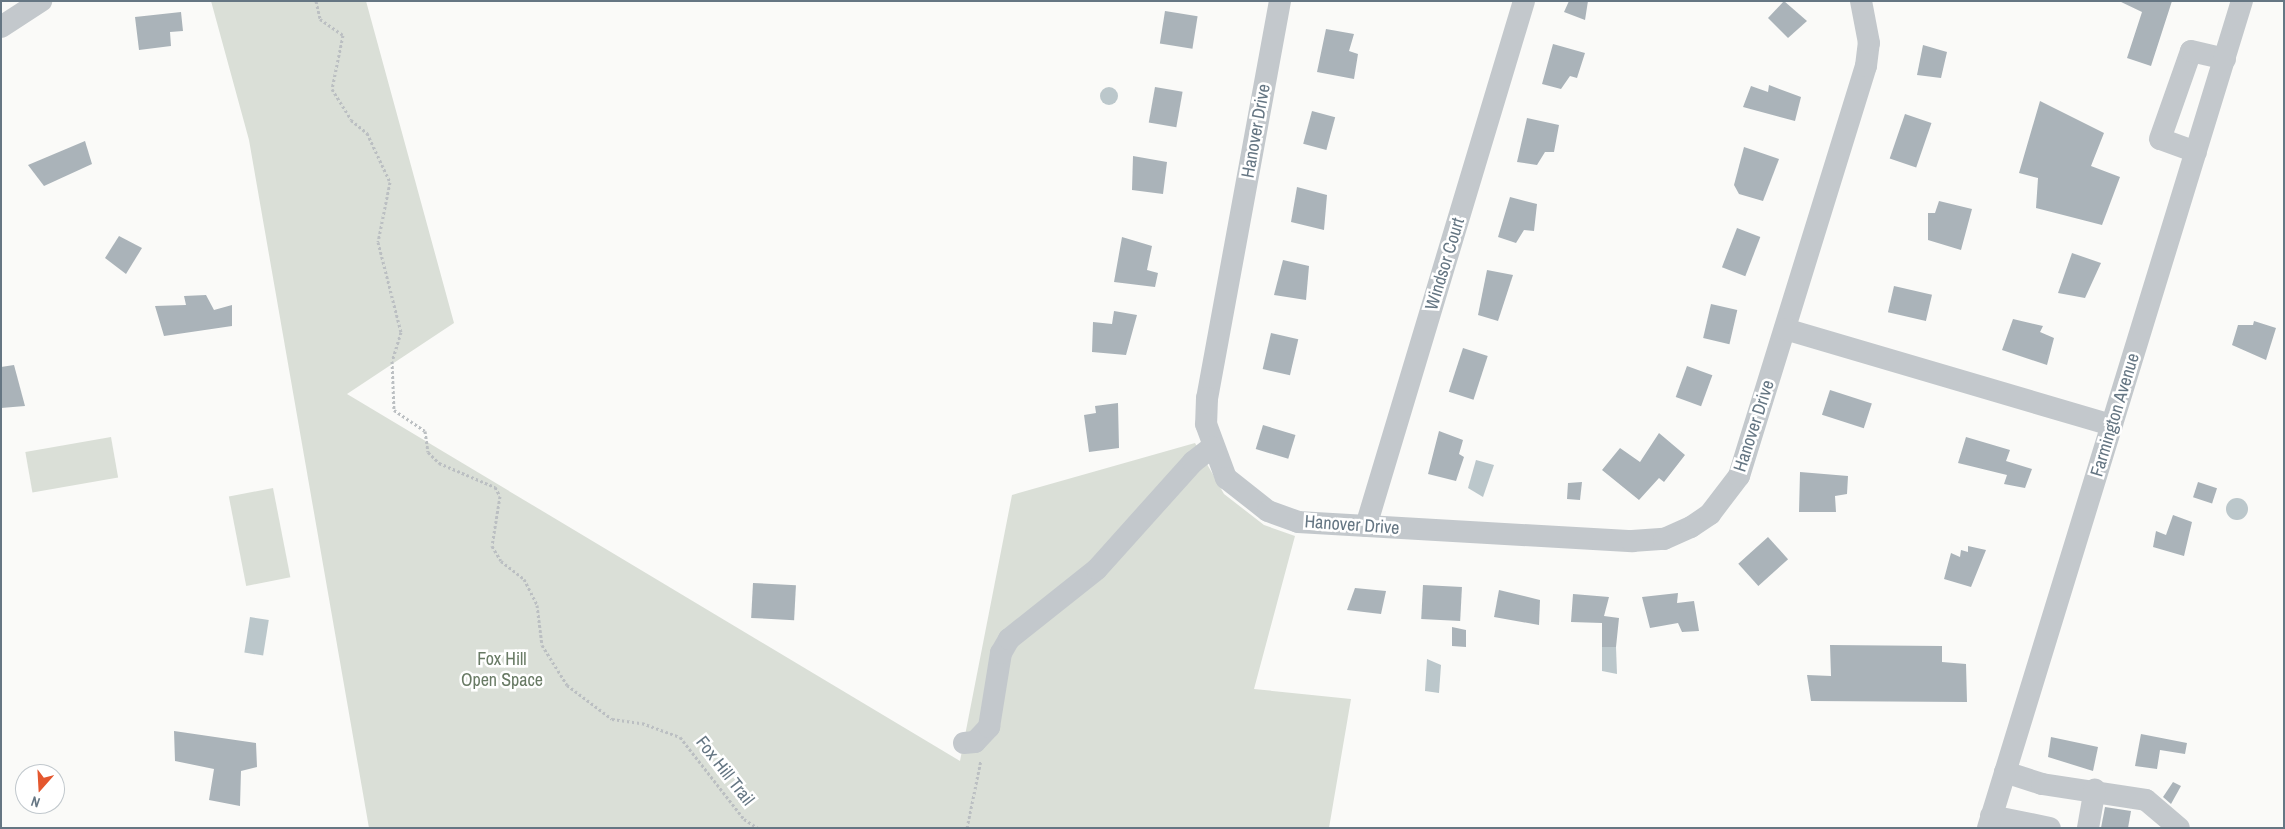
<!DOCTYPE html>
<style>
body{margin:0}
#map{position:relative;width:2285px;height:829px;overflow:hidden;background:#fafaf8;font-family:"Archivo Narrow",sans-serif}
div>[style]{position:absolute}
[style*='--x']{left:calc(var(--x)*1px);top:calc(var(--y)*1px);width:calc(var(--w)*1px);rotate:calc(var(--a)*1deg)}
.green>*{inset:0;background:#dadfd7;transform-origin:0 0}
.water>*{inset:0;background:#bbc7cb;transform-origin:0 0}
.round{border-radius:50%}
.building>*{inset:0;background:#aab3b9;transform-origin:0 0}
.path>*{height:3px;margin-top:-1.5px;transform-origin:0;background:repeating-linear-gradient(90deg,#bbbfc2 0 2.5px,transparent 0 5px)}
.minor>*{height:22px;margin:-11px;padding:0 11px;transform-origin:11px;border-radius:11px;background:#c3c8cc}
span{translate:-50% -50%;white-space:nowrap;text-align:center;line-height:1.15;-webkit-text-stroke:5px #fff;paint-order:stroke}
.street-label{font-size:18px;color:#657683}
.park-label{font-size:18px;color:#687a64}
.frame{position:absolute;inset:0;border:2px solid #657683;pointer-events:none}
.north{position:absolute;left:15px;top:764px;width:50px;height:50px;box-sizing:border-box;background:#fff;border:1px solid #c1c8cd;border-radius:50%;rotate:199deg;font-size:14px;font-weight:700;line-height:20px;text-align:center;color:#657683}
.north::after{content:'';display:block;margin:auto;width:18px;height:22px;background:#e4572e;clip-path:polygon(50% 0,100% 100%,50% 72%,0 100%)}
</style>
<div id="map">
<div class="green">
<div style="clip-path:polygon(211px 1px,366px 1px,454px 323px,347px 394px,960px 761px,1012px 495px,1195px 443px,1224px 494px,1264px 525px,1295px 536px,1254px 689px,1351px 699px,1329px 828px,369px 828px,249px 140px)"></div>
<div style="left:111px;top:437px;width:41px;height:87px;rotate:80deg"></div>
<div style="left:273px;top:488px;width:91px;height:45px;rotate:79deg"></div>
</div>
<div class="water">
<div class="round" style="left:1100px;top:87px;width:18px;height:18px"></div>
<div style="clip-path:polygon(1476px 460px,1494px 465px,1483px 497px,1468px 488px)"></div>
<div class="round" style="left:2226px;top:498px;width:22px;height:22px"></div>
<div style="left:250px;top:617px;width:19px;height:36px;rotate:9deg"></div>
<div style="clip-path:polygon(1602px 647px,1616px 647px,1617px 674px,1602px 671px)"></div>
<div style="clip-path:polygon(1427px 659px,1441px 665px,1439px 693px,1425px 691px)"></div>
</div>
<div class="building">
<div style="clip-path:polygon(1569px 1px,1588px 1px,1585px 20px,1564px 12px)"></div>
<div style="clip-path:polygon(1784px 1px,1807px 21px,1788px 38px,1768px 18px)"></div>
<div style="clip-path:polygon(2119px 1px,2172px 1px,2151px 66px,2127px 58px,2142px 12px)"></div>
<div style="left:1165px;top:11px;width:33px;height:33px;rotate:9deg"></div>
<div style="clip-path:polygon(181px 12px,183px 31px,170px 32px,171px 46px,139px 50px,135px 17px)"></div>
<div style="clip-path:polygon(1326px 29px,1354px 34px,1349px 51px,1358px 54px,1354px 79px,1317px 72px)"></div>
<div style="clip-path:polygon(1553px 44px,1585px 53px,1577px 78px,1570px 76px,1561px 89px,1542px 84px)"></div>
<div style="clip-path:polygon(1923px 45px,1947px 52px,1941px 78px,1917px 75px)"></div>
<div style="clip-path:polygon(1769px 85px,1801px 97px,1795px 121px,1743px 107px,1751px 86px,1768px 92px)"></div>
<div style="left:1155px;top:87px;width:28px;height:36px;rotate:10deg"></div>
<div style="clip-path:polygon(2040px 101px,2104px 133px,2091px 166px,2120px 177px,2102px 225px,2036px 208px,2038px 178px,2019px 173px)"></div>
<div style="left:1312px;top:111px;width:24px;height:34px;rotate:15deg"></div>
<div style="left:1905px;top:114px;width:28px;height:47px;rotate:19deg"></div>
<div style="clip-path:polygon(1527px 118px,1559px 125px,1554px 152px,1545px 152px,1537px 165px,1517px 162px)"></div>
<div style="clip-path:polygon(85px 141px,92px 164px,44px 186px,28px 165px)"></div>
<div style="clip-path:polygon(1744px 147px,1779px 159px,1763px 201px,1739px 194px,1734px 185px)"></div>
<div style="clip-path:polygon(1133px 156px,1167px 162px,1163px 194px,1132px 190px)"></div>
<div style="clip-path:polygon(1297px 187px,1327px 195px,1324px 230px,1291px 222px)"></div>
<div style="clip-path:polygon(1510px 197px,1537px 204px,1534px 231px,1524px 230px,1516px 243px,1498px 237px)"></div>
<div style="clip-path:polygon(1939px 201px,1972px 209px,1961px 250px,1928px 240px,1928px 213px,1935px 213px)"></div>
<div style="left:1737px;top:228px;width:25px;height:42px;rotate:21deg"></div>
<div style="clip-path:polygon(119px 236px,142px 248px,126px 274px,105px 258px)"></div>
<div style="clip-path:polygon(1122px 237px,1152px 246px,1147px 270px,1158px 273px,1155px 287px,1114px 282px)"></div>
<div style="clip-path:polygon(2072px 253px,2101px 263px,2085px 298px,2058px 293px)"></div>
<div style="clip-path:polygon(1283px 260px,1309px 266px,1306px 300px,1274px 295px)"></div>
<div style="clip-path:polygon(1487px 270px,1513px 275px,1498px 321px,1478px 315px)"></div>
<div style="left:1894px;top:286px;width:39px;height:27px;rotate:13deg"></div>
<div style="clip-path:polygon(206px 295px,214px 310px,232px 305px,232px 326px,164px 336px,155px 306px,186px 305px,184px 296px)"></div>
<div style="left:1711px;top:304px;width:27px;height:35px;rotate:13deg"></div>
<div style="clip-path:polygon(1114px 311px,1137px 315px,1126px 355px,1092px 352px,1093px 322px,1112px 324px)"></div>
<div style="clip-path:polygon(2013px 319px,2043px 326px,2040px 332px,2054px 338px,2047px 365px,2002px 350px)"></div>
<div style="clip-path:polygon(2254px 321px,2276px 328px,2266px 360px,2232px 345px,2238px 325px,2253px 325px)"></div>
<div style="left:1271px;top:333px;width:28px;height:37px;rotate:13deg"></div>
<div style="left:1463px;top:348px;width:26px;height:46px;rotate:18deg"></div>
<div style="clip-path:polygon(14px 365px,25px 406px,1px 408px,1px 367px)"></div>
<div style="left:1687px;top:366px;width:27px;height:33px;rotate:20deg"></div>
<div style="left:1830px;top:390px;width:44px;height:26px;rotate:18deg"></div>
<div style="clip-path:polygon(1118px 403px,1119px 448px,1089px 452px,1084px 415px,1096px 413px,1095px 406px)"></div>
<div style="left:1263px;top:425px;width:34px;height:25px;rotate:17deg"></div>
<div style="clip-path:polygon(1439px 431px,1463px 440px,1459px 454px,1464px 457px,1456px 481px,1428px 474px)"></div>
<div style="clip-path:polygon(1659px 433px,1685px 455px,1664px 482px,1659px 478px,1639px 500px,1602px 470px,1620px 448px,1640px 462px)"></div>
<div style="clip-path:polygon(1966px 437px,2010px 450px,2006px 461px,2032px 469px,2025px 488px,2004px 484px,2007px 475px,1958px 463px)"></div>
<div style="clip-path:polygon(1800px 472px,1848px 476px,1847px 494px,1835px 496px,1836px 512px,1799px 512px)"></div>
<div style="clip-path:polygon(1582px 482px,1580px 500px,1567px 499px,1568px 483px)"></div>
<div style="left:2198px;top:482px;width:20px;height:16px;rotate:18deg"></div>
<div style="clip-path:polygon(2173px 515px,2192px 522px,2184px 556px,2153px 547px,2156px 531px,2166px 535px)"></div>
<div style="left:1768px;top:537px;width:30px;height:40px;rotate:48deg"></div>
<div style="clip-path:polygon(1968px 546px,1986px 550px,1971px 587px,1944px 579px,1951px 553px,1960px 557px,1961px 550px,1968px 552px)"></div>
<div style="left:753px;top:583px;width:43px;height:35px;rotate:3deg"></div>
<div style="left:1423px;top:585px;width:39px;height:34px;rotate:3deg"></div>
<div style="clip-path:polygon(1355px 588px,1386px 591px,1381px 614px,1347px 610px)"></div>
<div style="clip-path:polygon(1499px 590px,1540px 600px,1539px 625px,1494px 617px)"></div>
<div style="clip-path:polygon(1678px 593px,1677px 603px,1694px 601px,1699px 631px,1682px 632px,1678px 623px,1650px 628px,1642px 597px)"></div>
<div style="clip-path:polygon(1573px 594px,1609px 597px,1604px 616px,1619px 618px,1616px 647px,1602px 647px,1602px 623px,1571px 622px)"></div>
<div style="clip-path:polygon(1452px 627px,1466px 630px,1466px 647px,1452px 646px)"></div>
<div style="clip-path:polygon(1830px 645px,1942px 646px,1942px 662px,1966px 664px,1967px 702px,1811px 701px,1807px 675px,1831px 676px)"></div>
<div style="clip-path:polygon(174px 731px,256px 743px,257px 767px,241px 771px,240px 806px,209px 800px,214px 769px,175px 761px)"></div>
<div style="clip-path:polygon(2141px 734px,2187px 743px,2185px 754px,2160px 750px,2157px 769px,2135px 766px)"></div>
<div style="clip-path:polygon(2051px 737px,2098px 747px,2093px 771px,2048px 757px)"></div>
<div style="clip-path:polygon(2173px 782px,2181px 786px,2171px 804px,2163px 797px)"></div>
<div style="clip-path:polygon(2105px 807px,2131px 811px,2128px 828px,2101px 828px)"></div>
</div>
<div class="path">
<div style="--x:316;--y:1;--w:18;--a:77"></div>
<div style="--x:320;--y:19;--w:28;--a:35"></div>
<div style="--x:343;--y:35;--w:55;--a:101.5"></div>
<div style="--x:332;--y:89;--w:36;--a:58"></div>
<div style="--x:351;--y:120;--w:21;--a:39"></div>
<div style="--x:367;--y:133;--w:54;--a:64.9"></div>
<div style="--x:390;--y:182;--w:61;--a:101.3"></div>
<div style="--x:378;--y:242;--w:93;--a:75.7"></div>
<div style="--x:401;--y:332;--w:30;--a:107"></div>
<div style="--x:392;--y:361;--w:49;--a:87.7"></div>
<div style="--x:394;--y:410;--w:37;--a:34"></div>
<div style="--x:425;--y:431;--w:21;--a:82"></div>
<div style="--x:428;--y:452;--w:16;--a:45"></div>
<div style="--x:439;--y:463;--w:61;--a:23.2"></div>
<div style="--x:495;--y:487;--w:10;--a:61"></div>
<div style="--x:500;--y:496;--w:51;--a:99.1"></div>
<div style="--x:492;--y:546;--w:17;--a:59"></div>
<div style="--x:501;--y:561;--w:29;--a:38"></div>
<div style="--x:524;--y:579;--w:29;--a:63"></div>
<div style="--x:537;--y:605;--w:40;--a:82.9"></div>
<div style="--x:542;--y:645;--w:47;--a:58"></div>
<div style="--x:567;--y:685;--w:56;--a:37.1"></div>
<div style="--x:612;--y:719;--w:30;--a:8"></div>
<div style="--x:642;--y:723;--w:40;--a:20.2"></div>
<div style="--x:680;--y:737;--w:104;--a:52"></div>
<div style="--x:744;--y:819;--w:17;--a:33"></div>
<div style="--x:877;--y:828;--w:17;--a:0"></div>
<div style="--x:967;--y:828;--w:69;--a:-78.4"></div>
</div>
<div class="minor">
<div style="--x:1280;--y:1;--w:404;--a:100.4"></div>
<div style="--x:1207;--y:398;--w:26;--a:92"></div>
<div style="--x:1206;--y:424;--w:58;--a:69.7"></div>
<div style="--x:1226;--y:478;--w:53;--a:38.2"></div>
<div style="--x:1268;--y:511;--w:32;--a:20"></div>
<div style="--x:1298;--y:522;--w:335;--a:3.3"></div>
<div style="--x:1632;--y:541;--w:32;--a:-4"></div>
<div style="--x:1664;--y:539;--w:30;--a:-24"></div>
<div style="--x:1691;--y:527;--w:23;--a:-34"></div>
<div style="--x:1710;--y:514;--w:48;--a:-52.7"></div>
<div style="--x:1739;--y:476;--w:429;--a:-72.8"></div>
<div style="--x:1866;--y:66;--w:23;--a:-83"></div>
<div style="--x:1869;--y:43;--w:43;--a:-100.8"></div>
<div style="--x:1;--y:27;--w:48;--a:-33"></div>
<div style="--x:2196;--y:152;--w:38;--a:-160"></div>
<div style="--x:2160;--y:139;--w:93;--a:-70.6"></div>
<div style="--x:2191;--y:51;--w:35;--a:13"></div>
<div style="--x:1785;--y:329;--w:341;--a:16.4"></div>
<div style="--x:1366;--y:526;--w:548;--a:-73.25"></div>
<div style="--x:964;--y:743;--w:11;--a:-5"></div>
<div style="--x:975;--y:742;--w:21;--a:-47"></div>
<div style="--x:989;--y:727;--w:75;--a:-80.8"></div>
<div style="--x:1001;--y:653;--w:16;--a:-60"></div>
<div style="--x:1009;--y:639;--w:112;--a:-38.5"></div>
<div style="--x:1097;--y:569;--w:144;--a:-48.1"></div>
<div style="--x:1193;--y:462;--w:24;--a:-38"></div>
<div style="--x:2005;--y:772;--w:39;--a:18"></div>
<div style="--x:2042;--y:784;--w:105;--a:8.7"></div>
<div style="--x:2146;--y:800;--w:43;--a:40.3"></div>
<div style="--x:1991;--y:816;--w:60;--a:11.5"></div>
<div style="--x:1988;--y:828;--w:865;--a:-72.93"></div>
<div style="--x:2088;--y:828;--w:39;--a:-80"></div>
</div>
<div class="street-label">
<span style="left:1256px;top:131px;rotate:-80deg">Hanover Drive</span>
<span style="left:1445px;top:264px;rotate:-73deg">Windsor Court</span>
<span style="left:2115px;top:415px;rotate:-73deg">Farmington Avenue</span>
<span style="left:1754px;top:426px;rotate:-72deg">Hanover Drive</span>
<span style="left:1352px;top:525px;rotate:4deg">Hanover Drive</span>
<span style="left:725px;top:771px;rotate:52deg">Fox Hill Trail</span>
</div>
<div class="park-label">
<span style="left:502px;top:670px">Fox Hill<br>Open Space</span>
</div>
<div class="frame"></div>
<div class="north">N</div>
</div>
